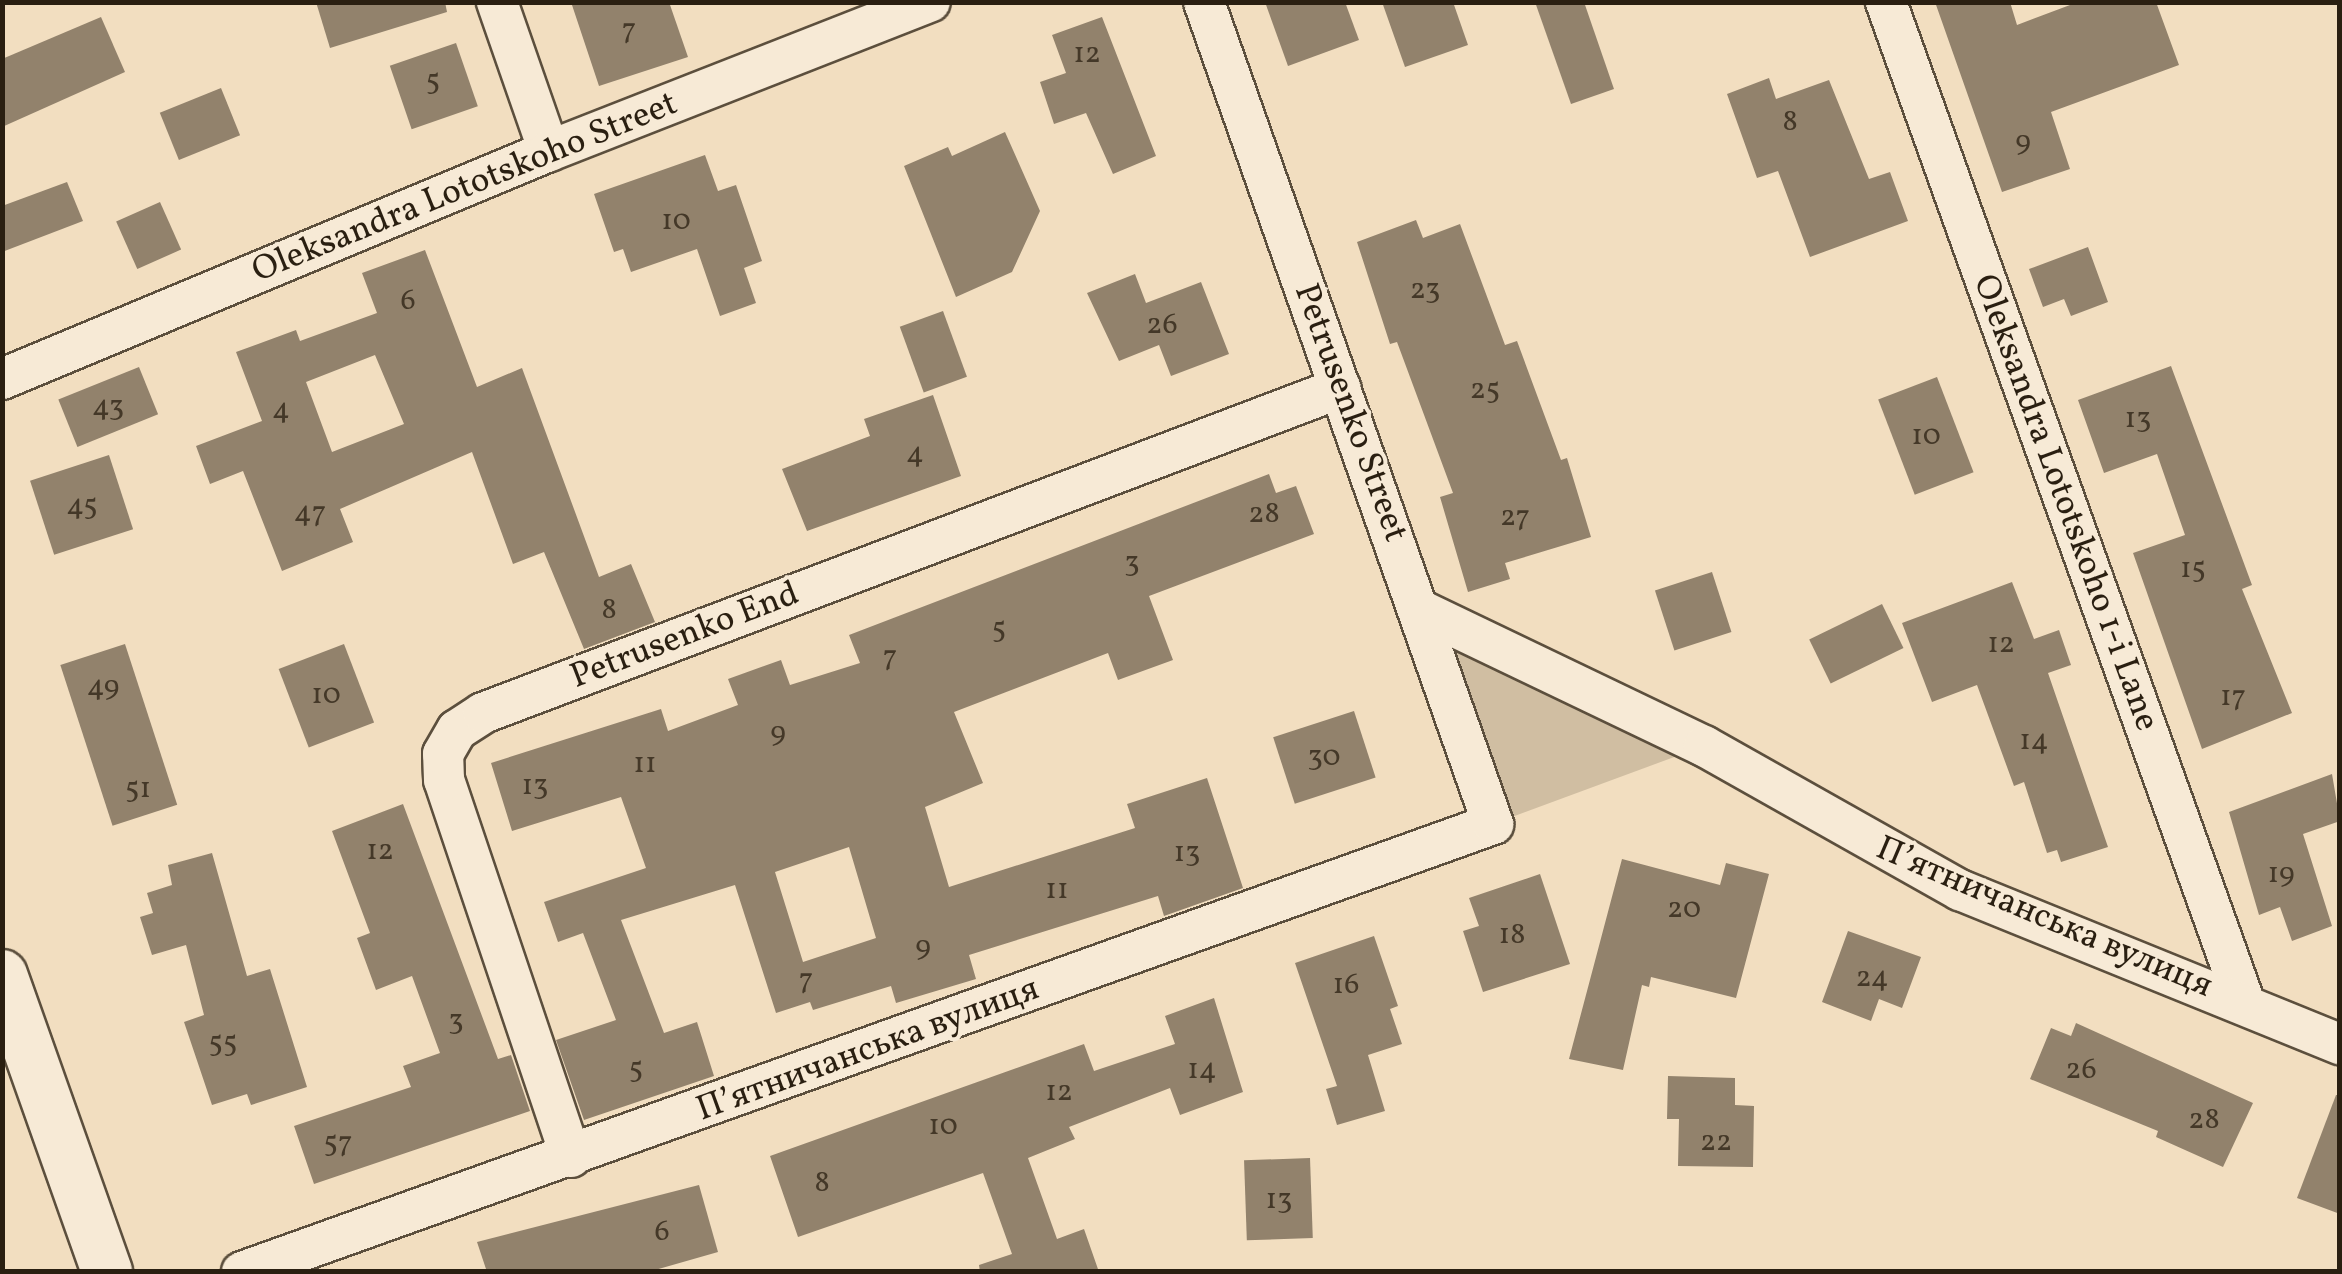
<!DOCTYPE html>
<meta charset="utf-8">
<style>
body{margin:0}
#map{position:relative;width:2342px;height:1274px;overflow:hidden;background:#f2dec0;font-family:Vollkorn,serif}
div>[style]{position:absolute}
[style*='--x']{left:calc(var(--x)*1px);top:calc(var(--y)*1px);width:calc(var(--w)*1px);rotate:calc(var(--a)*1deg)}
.green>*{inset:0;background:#d0bea2}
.building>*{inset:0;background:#92826c;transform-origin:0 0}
.roads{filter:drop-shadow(2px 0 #5c4f3d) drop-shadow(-2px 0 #5c4f3d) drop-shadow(0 2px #5c4f3d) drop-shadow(0 -2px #5c4f3d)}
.minor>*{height:40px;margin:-20px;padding:0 20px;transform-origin:20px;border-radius:20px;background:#f7ead6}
.tertiary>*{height:50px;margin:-25px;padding:0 25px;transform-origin:25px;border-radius:25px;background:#f7ead6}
span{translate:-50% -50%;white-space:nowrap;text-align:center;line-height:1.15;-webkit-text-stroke:8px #f7ead6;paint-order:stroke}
.number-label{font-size:30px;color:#443828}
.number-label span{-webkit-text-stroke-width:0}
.street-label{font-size:35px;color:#2a1f11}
.frame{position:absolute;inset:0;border:5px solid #2a1f11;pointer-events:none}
</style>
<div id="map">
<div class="green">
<div style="clip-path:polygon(1420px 610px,1704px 746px,1493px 824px)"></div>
</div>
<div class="building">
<div style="clip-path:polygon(316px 2px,445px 2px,447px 12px,330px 48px)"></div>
<div style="clip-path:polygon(571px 2px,669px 2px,688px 57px,599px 86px)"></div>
<div style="clip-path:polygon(1265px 2px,1345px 2px,1359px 40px,1288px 66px)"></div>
<div style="clip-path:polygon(1382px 2px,1453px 2px,1468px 45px,1405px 67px)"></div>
<div style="clip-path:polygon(1535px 2px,1584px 2px,1614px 89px,1571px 104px)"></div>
<div style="clip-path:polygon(1935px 2px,2010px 2px,2017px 25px,2078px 2px,2156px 2px,2179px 65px,2051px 112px,2070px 169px,2002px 192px)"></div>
<div style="clip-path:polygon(101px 17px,125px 72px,2px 127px,2px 59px)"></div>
<div style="clip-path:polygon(1102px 17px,1156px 156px,1113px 174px,1086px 113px,1054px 124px,1040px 82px,1066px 73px,1052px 35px)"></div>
<div style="left:456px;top:43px;width:67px;height:70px;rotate:71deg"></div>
<div style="clip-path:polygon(1769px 78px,1776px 99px,1829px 80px,1869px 179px,1890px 172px,1908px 221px,1810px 257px,1778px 171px,1757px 178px,1727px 94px)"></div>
<div style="left:221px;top:88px;width:51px;height:66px;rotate:68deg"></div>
<div style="clip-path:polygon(1005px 132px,1040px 211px,1012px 272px,956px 297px,904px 166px,948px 147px,952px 156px)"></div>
<div style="clip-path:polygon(705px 155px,718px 191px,736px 185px,762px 261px,744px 268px,756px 303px,720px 316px,697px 249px,631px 272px,623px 249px,614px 252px,594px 194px)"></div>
<div style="clip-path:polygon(67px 182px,83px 221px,2px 252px,2px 206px)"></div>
<div style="left:160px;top:202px;width:52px;height:48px;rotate:66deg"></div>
<div style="clip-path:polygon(1416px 220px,1423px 238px,1460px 224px,1505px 345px,1517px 341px,1561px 460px,1567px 458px,1591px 537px,1505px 563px,1510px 579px,1468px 592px,1440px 497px,1453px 493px,1397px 342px,1390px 344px,1357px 242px)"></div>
<div style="clip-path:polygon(2088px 247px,2108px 302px,2071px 316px,2064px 299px,2043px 307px,2029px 269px)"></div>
<div style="clip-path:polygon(evenodd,425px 250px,477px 387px,522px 368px,599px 577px,631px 564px,655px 622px,584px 649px,544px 552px,513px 564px,472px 452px,340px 509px,353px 542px,282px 571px,243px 471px,210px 484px,196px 446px,262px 421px,236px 352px,296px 330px,300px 341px,377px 313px,362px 273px,425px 250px,375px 355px,404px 424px,332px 452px,306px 382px,375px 355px)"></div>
<div style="clip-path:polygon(1135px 274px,1146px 303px,1201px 282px,1229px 354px,1171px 376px,1159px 345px,1119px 361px,1087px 293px)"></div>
<div style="left:943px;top:311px;width:70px;height:46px;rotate:70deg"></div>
<div style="clip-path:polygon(2171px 366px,2252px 585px,2242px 589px,2292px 713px,2202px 749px,2133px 553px,2185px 535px,2157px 454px,2104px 473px,2078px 400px)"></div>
<div style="left:139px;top:367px;width:51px;height:87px;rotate:68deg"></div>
<div style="left:1937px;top:377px;width:102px;height:63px;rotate:69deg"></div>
<div style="clip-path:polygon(933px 395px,961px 476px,807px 531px,782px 469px,870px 436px,864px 419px)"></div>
<div style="left:109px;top:455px;width:78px;height:83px;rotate:72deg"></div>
<div style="clip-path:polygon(evenodd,1269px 474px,1276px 493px,1296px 486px,1314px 534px,1149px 596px,1173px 660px,1118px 680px,1108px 653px,954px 712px,983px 783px,925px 807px,949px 887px,1135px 828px,1127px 804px,1207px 778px,1243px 888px,1164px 916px,1158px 896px,969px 955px,976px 979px,896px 1003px,891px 986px,813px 1010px,810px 1002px,776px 1013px,735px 885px,621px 920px,664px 1033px,697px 1022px,714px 1076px,584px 1120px,556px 1040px,616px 1020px,583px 933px,558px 942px,544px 902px,646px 868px,621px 797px,512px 831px,491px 763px,661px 709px,668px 731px,738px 705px,728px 679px,781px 660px,790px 685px,860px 663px,849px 635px,1269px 474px,849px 847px,876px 938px,803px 962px,775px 872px,849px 847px)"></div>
<div style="left:1712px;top:572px;width:63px;height:60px;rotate:72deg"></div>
<div style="clip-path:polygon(2012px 582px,2034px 639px,2059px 630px,2071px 665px,2048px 673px,2108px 847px,2061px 862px,2057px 850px,2047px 853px,2024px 782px,2014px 786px,1977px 685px,1932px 702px,1902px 623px)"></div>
<div style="left:1882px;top:604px;width:49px;height:81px;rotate:64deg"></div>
<div style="left:125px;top:644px;width:169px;height:68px;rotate:72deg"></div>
<div style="left:344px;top:644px;width:84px;height:70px;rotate:69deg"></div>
<div style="left:1354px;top:711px;width:70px;height:85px;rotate:72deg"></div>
<div style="clip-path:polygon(2332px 774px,2340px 821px,2303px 834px,2332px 926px,2292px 941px,2280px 907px,2259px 915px,2229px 812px)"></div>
<div style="clip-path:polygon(403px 804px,498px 1059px,511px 1055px,530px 1111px,314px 1184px,294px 1126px,411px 1087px,403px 1066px,440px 1053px,412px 976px,376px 990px,357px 938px,370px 933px,332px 831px)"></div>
<div style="clip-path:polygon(212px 853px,247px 976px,270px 969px,307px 1087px,251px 1105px,247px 1094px,212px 1105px,184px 1022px,204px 1015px,186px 945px,152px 955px,140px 917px,153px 913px,147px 893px,172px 885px,168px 865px)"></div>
<div style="clip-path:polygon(1622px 859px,1720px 885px,1726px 863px,1769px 874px,1736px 998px,1651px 977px,1649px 987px,1642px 985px,1623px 1070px,1569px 1059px)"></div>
<div style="clip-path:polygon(1540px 874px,1570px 964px,1483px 992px,1463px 931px,1479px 926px,1469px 898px)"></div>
<div style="clip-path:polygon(1848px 931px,1921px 957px,1902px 1008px,1879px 999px,1871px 1021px,1822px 1002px)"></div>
<div style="clip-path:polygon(1374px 936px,1398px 1006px,1390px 1009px,1402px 1044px,1368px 1055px,1385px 1111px,1337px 1125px,1326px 1089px,1337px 1086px,1295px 963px)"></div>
<div style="clip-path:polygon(1214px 998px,1243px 1092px,1180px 1115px,1170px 1088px,1069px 1127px,1075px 1139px,1028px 1158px,1057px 1239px,1084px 1229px,1099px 1272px,980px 1272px,979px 1265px,1012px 1254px,983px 1173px,798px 1237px,770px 1156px,1084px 1044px,1094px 1071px,1175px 1044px,1165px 1016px)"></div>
<div style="clip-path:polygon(2076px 1023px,2253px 1103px,2223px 1167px,2156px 1137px,2158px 1131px,2030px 1079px,2051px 1028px,2071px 1036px)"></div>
<div style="clip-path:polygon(1668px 1076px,1735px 1078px,1735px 1105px,1754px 1106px,1753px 1167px,1678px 1166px,1679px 1119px,1667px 1119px)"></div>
<div style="clip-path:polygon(2336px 1095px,2340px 1095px,2340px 1214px,2297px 1198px)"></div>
<div style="left:1310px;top:1158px;width:80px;height:66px;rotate:88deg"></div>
<div style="clip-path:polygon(699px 1185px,718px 1252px,648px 1272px,487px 1272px,477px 1242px)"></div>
</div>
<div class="roads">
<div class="minor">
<div style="--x:497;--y:2;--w:158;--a:70.8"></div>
<div style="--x:1886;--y:2;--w:1064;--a:70.29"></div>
<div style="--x:2;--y:379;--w:593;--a:-22.63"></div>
<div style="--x:549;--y:151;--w:409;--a:-21.4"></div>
<div style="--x:1420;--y:610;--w:315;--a:25.6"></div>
<div style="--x:1704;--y:746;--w:294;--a:29.4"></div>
<div style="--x:1960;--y:890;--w:410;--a:22.1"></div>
<div style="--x:571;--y:1157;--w:398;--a:-108.6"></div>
<div style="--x:444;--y:780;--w:26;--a:-92"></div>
<div style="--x:443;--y:754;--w:28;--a:-60"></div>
<div style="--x:457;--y:730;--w:31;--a:-33"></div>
<div style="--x:483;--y:713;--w:917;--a:-20.77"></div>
<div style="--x:242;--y:1272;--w:1329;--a:-19.7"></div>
<div style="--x:1493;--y:824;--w:871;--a:-109.37"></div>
</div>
<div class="tertiary">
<div style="--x:2;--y:975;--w:315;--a:70.5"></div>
</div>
</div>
<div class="number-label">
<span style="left:629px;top:30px">7</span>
<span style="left:1087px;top:54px">12</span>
<span style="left:433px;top:81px">5</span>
<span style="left:1790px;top:122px">8</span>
<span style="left:2023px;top:142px">9</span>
<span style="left:676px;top:221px">10</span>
<span style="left:1425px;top:290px">23</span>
<span style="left:408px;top:301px">6</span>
<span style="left:1162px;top:325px">26</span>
<span style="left:1485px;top:390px">25</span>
<span style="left:108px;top:407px">43</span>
<span style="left:281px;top:410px">4</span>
<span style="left:2138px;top:419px">13</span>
<span style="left:1926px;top:436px">10</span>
<span style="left:915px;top:454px">4</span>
<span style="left:82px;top:506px">45</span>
<span style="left:310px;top:513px">47</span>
<span style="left:1264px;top:514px">28</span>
<span style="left:1515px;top:517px">27</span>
<span style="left:1132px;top:563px">3</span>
<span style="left:2193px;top:569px">15</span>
<span style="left:609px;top:610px">8</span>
<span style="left:999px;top:629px">5</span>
<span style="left:2001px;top:644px">12</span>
<span style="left:890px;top:657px">7</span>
<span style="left:103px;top:687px">49</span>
<span style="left:326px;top:695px">10</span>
<span style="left:2233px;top:697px">17</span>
<span style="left:778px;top:733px">9</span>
<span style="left:2034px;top:741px">14</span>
<span style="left:1324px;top:757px">30</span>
<span style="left:645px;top:764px">11</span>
<span style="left:535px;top:786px">13</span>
<span style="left:138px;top:789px">51</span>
<span style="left:380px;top:851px">12</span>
<span style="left:1187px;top:853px">13</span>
<span style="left:2281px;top:874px">19</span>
<span style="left:1057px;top:890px">11</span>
<span style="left:1684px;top:909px">20</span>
<span style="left:1512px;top:935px">18</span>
<span style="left:923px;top:947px">9</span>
<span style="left:1872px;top:978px">24</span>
<span style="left:806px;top:980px">7</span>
<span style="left:1346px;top:985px">16</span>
<span style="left:456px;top:1021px">3</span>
<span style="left:223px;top:1043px">55</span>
<span style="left:636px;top:1069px">5</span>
<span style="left:1202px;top:1070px">14</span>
<span style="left:2081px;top:1070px">26</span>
<span style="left:1059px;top:1092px">12</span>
<span style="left:2204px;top:1120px">28</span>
<span style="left:943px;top:1126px">10</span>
<span style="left:1716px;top:1142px">22</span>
<span style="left:338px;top:1143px">57</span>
<span style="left:822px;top:1183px">8</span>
<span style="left:1279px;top:1200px">13</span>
<span style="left:662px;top:1232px">6</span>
</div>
<div class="street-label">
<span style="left:465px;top:188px;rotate:-22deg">Oleksandra Lototskoho Street</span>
<span style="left:1350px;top:413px;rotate:70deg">Petrusenko Street</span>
<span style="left:2065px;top:503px;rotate:70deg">Oleksandra Lototskoho 1-i Lane</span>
<span style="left:685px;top:636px;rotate:-21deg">Petrusenko End</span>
<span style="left:2044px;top:918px;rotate:23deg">Пʼятничанська вулиця</span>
<span style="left:868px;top:1050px;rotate:-20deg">Пʼятничанська вулиця</span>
</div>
<div class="frame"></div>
</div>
